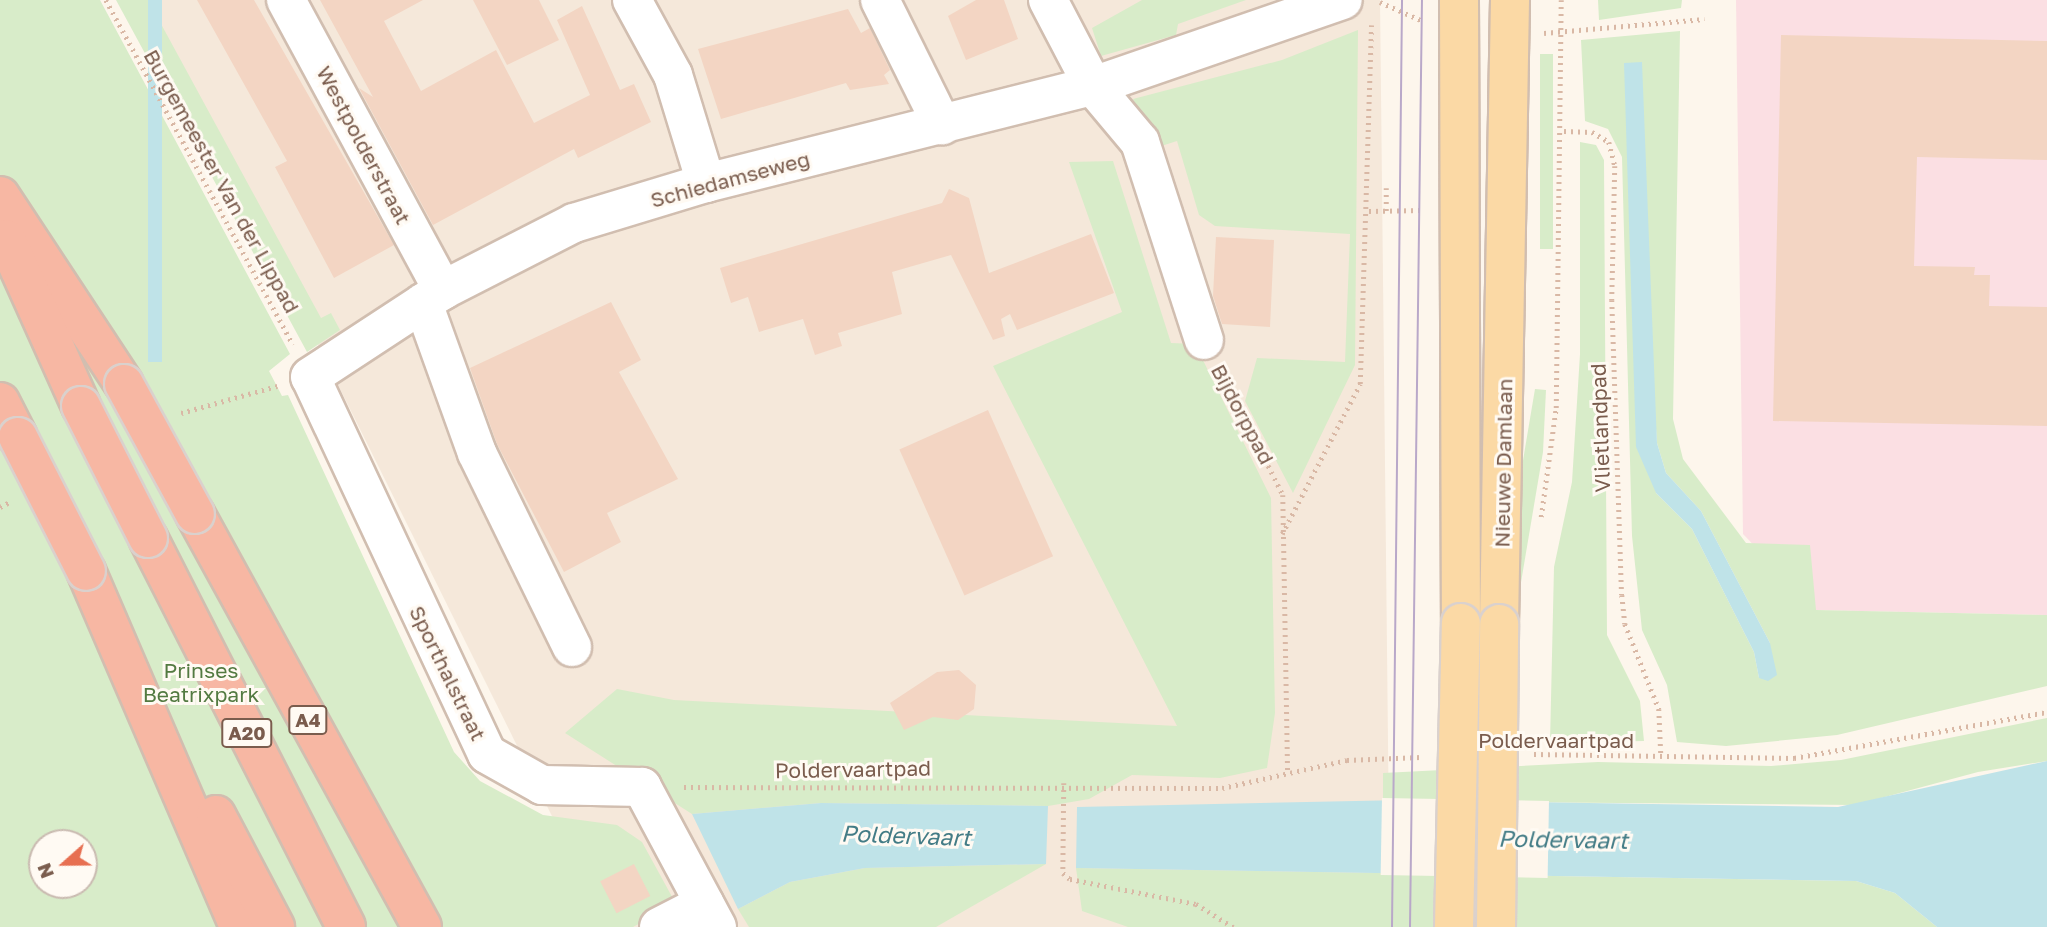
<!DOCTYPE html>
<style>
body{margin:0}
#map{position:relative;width:2047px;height:927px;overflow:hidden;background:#fdf6ec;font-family:"Golos Text",sans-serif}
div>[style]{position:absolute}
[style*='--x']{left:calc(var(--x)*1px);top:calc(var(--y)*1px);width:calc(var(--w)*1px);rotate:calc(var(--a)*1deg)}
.residential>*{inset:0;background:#f5e8da}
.medical>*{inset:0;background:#fbdfe3}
.green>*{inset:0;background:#d8ecc9;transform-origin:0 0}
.water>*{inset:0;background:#bfe3e8;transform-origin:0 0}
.pier>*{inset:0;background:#fdf6ec;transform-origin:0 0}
.building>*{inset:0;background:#f3d5c3;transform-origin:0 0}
.path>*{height:4.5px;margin-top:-2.25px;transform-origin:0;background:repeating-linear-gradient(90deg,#d9b8a5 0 2px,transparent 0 7px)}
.roads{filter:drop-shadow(2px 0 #d1beb0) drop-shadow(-2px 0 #d1beb0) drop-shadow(0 2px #d1beb0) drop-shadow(0 -2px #d1beb0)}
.minor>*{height:38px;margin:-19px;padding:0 19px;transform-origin:19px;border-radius:19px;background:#fff}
.major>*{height:38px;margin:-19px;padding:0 19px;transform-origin:19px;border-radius:19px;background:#fbd9a5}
.highway>*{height:38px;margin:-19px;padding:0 19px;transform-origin:19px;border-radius:19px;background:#f7b7a3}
.tram>*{height:2px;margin:-1px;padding:0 1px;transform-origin:1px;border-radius:1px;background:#b9a8c9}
.bridges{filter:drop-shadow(2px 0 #dad1cd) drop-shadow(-2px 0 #dad1cd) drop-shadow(0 2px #dad1cd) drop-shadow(0 -2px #dad1cd)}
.major-bridge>*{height:38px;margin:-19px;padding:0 19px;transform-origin:19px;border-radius:19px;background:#fbd9a5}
.highway-bridge>*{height:38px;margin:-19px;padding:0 19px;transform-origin:19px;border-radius:19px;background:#f7b7a3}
span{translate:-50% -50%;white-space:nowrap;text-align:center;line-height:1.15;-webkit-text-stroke:6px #fffaf3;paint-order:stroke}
.shield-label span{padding:2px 5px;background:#fffaf3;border:2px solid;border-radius:5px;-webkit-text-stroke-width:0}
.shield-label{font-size:19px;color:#7a5c4d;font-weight:700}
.street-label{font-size:21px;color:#7a5c4d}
.park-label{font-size:21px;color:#537a41}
.water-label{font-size:23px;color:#437c86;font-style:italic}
.north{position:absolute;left:28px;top:829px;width:70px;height:70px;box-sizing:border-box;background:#fffaf3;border:2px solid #cabbb1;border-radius:50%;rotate:249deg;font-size:19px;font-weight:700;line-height:28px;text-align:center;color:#7a5c4d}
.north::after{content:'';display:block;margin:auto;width:24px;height:32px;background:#e76f51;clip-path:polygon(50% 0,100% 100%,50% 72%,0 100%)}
</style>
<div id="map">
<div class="residential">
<div style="clip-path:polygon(147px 0,1380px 0,1390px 927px,607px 927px)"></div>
</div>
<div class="medical">
<div style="clip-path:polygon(1736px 0,2047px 0,2047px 615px,1816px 610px,1743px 534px)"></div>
</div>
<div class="green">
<div style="clip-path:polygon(evenodd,0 0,100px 0,290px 354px,269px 371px,282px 396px,288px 395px,454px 752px,480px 781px,543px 815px,617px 825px,642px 842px,676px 904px,633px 927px,0 927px,0 0,42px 843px,84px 843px,84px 885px,42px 885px,42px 843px)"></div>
<div style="clip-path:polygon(116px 0,148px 0,321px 318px,331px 313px,340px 330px,307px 352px)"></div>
<div style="clip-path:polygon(1142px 0,1246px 0,1178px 24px,1176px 35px,1101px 56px,1092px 28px)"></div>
<div style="clip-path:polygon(1598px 0,1682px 0,1681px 8px,1599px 20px)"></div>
<div style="clip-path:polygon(1358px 30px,1355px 365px,1293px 493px,1245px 401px,1257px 358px,1345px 362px,1350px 234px,1215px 226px,1199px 215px,1177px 141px,1155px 148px,1133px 99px,1282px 60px)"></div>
<div style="clip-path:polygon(evenodd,1680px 31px,1673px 419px,1683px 459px,1746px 543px,1810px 545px,1816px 610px,2047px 615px,2047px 686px,1837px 735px,1726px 746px,1677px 742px,1667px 685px,1642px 630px,1632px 536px,1622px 157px,1608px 129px,1585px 121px,1581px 40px,1680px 31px,1630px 60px,1657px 443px,1666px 473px,1701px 511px,1770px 643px,1759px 678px,1754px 652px,1692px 529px,1656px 493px,1630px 60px)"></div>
<div style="left:1540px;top:54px;width:13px;height:195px"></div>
<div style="clip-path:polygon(1580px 142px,1596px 145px,1604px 160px,1607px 635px,1640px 701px,1644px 741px,1550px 743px,1554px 567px,1572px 482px,1580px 354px)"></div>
<div style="clip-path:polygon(1113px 161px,1171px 343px,1195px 344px,1271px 498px,1275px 713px,1267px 768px,1220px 778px,1132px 775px,1089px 799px,1048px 806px,821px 803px,692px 814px,565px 733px,617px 689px,674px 700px,1177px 726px,993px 366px,1122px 312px,1069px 162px)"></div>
<div style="clip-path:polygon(1535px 389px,1546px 390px,1543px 452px,1517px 606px,1518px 490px)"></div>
<div style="clip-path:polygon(2047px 718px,2047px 761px,1978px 772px,1855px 805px,1383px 801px,1383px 773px,1598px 762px,1771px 766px,1841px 760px)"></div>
<div style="clip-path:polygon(1046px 864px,936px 927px,749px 927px,738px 909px,790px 882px,865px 868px)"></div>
<div style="clip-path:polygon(1076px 868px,1856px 881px,1895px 893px,1937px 927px,1128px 927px,1082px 911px)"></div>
</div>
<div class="water">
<div style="left:148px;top:0;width:14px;height:362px"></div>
<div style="clip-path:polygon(1642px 62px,1657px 443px,1666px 473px,1701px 511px,1770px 643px,1777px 675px,1768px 681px,1759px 678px,1754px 652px,1692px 529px,1656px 493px,1636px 447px,1624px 63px)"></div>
<div style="clip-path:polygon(2047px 761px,2047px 927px,1937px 927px,1895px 893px,1856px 881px,1076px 868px,1077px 807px,1404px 800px,1838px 807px)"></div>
<div style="clip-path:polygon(821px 803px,1048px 806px,1046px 864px,865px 868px,790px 882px,738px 909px,692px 814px)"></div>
</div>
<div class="pier">
<div style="left:1382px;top:798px;width:167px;height:77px;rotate:1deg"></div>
</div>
<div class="building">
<div style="clip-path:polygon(197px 0,254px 0,394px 245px,334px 278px,275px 167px,287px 161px)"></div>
<div style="clip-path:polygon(320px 0,423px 0,384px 21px,421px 91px,496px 50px,534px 123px,590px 95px,557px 20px,582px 6px,620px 90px,634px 84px,651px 122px,578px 158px,574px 149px,433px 225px,359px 88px,373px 97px)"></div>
<div style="clip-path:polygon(473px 0,539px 0,559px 40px,507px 65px)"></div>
<div style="clip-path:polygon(976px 0,1004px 0,1018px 39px,966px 60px,948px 16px)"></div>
<div style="clip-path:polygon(848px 9px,861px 33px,870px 28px,890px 70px,884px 75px,889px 84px,850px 90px,846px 83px,721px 119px,698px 49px)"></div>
<div style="clip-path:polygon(1781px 35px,2047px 41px,2047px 160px,1917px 157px,1914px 266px,1975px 267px,1974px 275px,1990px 275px,1989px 306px,2047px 307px,2047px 426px,1773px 421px)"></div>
<div style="clip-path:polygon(949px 189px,969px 198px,989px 273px,1091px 234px,1114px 293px,1017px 330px,1010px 314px,1001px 319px,1005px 336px,993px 340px,951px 255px,892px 272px,902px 314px,838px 333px,842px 346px,815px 355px,803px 319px,759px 332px,748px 297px,731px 303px,720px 268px,942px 203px)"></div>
<div style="clip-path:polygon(1216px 237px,1274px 240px,1270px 327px,1222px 324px,1213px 296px)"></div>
<div style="clip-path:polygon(611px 302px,641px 360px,619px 372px,678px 479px,607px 513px,621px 542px,564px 572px,497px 444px,470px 368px)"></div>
<div style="left:988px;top:410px;width:160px;height:97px;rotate:66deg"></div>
<div style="clip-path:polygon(959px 670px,976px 685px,974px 709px,958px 720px,933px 717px,904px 730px,890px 703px,937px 672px)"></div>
<div style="left:634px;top:864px;width:36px;height:38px;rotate:63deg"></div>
</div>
<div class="path">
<div style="--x:106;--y:0;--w:392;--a:61.5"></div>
<div style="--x:1380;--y:2;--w:47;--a:23.8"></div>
<div style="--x:1544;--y:33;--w:161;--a:-5"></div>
<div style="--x:1564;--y:131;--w:28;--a:2"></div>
<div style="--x:1592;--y:132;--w:20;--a:30"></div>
<div style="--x:1609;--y:142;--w:25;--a:76"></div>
<div style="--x:1615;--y:166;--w:134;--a:91.3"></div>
<div style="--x:1612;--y:300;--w:295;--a:88.1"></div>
<div style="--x:1622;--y:595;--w:29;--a:84"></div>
<div style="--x:1625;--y:624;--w:92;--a:68.2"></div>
<div style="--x:1659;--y:709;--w:46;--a:87.5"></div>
<div style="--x:1369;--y:211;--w:55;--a:-1"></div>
<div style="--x:1386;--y:211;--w:23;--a:-90"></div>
<div style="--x:1221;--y:372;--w:138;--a:63.2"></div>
<div style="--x:1283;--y:495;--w:276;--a:89"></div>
<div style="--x:181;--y:413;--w:100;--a:-15.7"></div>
<div style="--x:0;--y:507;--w:13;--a:-27"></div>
<div style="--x:1541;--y:517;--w:110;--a:-82.2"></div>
<div style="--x:1556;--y:408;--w:408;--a:-89.3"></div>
<div style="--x:1282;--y:534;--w:169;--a:-62.5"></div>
<div style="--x:1360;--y:384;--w:359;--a:-88.2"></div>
<div style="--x:1534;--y:754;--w:260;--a:0.9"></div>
<div style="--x:1794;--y:758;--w:257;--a:-10.3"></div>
<div style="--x:1064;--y:783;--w:90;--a:90.6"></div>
<div style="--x:1063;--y:873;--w:9;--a:41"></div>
<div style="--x:1070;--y:879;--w:128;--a:11.2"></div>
<div style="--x:1196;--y:904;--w:44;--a:31.9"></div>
<div style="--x:684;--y:787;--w:538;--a:0.11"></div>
<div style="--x:1222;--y:788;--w:128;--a:-12.6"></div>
<div style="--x:1347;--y:760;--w:74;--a:-2.3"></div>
</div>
<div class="roads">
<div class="minor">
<div style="--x:286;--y:0;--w:330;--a:61.6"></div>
<div style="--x:632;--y:0;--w:85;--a:61.3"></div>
<div style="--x:673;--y:75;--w:113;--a:73"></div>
<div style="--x:880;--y:0;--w:140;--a:63.6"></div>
<div style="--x:1048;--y:0;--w:97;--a:62.4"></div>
<div style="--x:1093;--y:86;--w:73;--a:50"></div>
<div style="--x:1140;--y:142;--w:208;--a:72.1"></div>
<div style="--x:423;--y:303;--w:159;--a:70.2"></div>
<div style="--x:477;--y:453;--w:216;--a:63.9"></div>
<div style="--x:659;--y:927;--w:51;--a:-27.1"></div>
<div style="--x:717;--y:927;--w:159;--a:-118.2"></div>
<div style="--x:642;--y:787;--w:100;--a:-178.9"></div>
<div style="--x:542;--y:785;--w:63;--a:-150.6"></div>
<div style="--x:487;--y:754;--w:416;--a:-115.1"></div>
<div style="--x:310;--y:377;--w:159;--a:-33.2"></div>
<div style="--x:443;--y:290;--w:147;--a:-27.1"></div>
<div style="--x:574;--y:223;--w:138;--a:-16.9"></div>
<div style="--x:706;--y:183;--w:399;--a:-14.1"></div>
<div style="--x:1093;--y:86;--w:264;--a:-19"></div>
</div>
<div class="major">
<div style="--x:1459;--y:0;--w:623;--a:89.82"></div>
<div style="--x:1499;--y:624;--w:624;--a:-88.99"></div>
</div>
<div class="highway">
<div style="--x:0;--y:196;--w:225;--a:56.6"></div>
<div style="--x:6;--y:239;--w:183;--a:65.8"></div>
<div style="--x:0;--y:402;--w:39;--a:63"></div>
<div style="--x:195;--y:514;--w:471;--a:61.2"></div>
<div style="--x:148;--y:538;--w:436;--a:63"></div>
<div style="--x:86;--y:571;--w:387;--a:66.7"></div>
<div style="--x:216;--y:815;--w:127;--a:62.2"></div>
</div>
</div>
<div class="tram">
<div style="--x:1392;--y:927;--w:927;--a:-89.38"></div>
<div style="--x:1410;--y:927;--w:927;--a:-89.26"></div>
</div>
<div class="bridges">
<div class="major-bridge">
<div style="--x:1454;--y:927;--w:304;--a:-88.7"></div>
<div style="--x:1496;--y:927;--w:303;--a:-89.4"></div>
</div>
<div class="highway-bridge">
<div style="--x:124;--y:384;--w:148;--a:61.4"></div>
<div style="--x:81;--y:406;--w:148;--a:63.1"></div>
<div style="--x:18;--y:437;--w:150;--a:63.1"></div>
</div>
</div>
<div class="shield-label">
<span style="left:308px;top:720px">A4</span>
<span style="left:247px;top:733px">A20</span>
</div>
<div class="street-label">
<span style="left:364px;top:145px;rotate:62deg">Westpolderstraat</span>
<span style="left:730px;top:179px;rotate:-15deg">Schiedamseweg</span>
<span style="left:222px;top:181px;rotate:61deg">Burgemeester Van der Lippad</span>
<span style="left:1243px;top:414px;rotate:62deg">Bijdorppad</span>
<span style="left:1600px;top:428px;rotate:-92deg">Vlietlandpad</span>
<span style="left:1503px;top:463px;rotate:-89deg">Nieuwe Damlaan</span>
<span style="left:448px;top:673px;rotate:64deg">Sporthalstraat</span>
<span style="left:1556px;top:740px">Poldervaartpad</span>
<span style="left:853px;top:769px;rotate:-1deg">Poldervaartpad</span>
</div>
<div class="park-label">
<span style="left:201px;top:682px">Prinses<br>Beatrixpark</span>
</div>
<div class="water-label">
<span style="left:906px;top:835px;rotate:2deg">Poldervaart</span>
<span style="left:1563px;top:839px;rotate:1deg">Poldervaart</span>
</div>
<div class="north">N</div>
</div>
